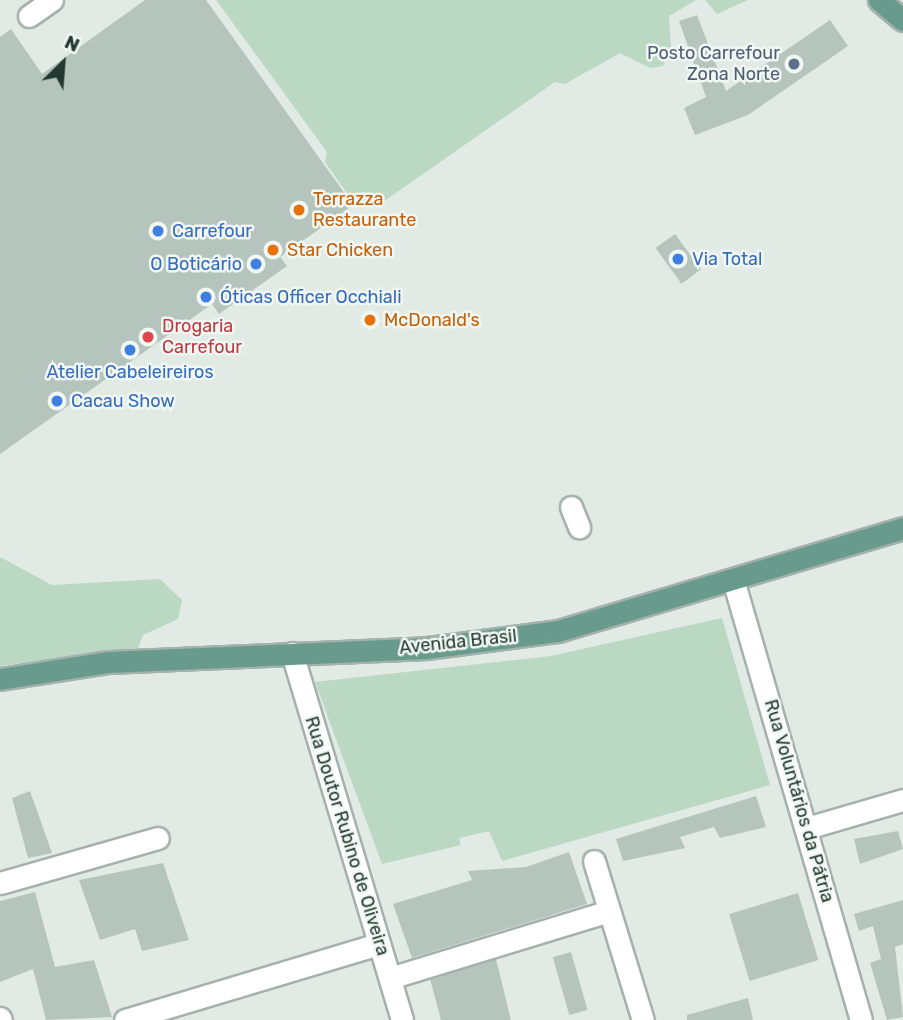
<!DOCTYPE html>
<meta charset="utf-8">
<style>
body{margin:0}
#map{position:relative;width:903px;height:1020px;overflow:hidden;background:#e1eae5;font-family:Rubik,sans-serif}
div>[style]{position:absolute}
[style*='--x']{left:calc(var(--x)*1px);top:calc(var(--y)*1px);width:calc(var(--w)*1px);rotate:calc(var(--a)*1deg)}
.green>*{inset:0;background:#bbd9c2}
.building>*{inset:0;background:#b6c4be;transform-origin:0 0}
.roads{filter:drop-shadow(2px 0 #a4b1ac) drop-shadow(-2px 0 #a4b1ac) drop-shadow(0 2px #a4b1ac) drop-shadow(0 -2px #a4b1ac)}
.minor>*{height:21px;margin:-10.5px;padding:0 10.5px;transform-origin:10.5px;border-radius:10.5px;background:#fff}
.major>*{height:21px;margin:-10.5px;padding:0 10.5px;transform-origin:10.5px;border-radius:10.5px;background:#699b8c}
.dots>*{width:19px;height:19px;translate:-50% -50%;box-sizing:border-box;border:4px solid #f1f7f3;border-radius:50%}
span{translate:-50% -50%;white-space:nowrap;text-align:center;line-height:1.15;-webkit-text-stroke:5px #f1f7f3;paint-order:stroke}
.service-label{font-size:18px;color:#4e5e75}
.right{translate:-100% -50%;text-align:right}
.food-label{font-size:18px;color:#c56008}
.left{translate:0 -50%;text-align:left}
.shop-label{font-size:18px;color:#366cbe}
.health-label{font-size:18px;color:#be3a42}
.street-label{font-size:18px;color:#233932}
.north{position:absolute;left:28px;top:28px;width:70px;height:70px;-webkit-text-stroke:5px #f1f7f3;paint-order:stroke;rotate:25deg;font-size:19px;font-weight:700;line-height:28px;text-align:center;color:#233932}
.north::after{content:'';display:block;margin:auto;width:24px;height:32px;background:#233932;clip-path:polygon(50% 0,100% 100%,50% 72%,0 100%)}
</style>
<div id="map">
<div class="green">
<div style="clip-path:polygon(216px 0,696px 0,669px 16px,671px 47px,663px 66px,650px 68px,620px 53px,565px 84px,555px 82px,380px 204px,351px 199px,325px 162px,327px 152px)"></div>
<div style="clip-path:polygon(705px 0,748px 0,717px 14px)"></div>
<div style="clip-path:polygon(0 557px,52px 585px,160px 579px,182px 600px,178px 619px,143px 635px,138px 648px,0 666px)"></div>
<div style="clip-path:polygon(722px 618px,770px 785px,502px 861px,489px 831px,459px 838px,461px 845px,382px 864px,315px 682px,551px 656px)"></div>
</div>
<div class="building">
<div style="clip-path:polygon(145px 0,206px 0,353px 205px,280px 257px,287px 266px,219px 314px,212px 304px,0 454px,0 37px,11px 29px,42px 74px)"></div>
<div style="clip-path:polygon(697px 15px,726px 91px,830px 20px,848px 46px,748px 115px,695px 135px,684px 108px,706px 97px,679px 21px)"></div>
<div style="left:675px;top:234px;width:44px;height:24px;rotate:54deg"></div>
<div style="clip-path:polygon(30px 791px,52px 853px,28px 858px,12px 798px)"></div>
<div style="clip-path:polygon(756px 796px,766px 827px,720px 838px,714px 827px,680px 837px,685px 848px,623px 861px,616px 839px)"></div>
<div style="clip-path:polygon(898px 831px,903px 849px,860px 864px,854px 839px)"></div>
<div style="clip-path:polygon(569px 852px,587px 904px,412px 958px,393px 904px,472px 880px,468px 871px,526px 867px)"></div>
<div style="clip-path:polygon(163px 863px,189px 940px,142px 951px,135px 929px,100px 940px,79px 880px)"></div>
<div style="clip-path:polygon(35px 892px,55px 967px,94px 960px,112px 1017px,46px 1020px,33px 969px,0 982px,0 901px)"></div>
<div style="left:798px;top:893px;width:70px;height:72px;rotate:73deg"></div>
<div style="clip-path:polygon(903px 900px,903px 944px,895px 947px,903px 1017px,887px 1020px,870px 963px,881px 959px,873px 926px,859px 931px,854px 914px)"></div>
<div style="left:571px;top:952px;width:60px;height:19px;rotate:74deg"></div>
<div style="clip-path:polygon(496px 959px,511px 1020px,441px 1020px,430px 979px)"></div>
<div style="clip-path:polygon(748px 998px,753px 1020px,687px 1020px,687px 1015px)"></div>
</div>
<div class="roads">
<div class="minor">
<div style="--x:29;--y:16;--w:28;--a:-35"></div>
<div style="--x:571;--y:507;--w:22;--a:68"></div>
<div style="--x:734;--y:583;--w:455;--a:73.8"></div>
<div style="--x:292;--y:653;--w:383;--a:73.3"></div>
<div style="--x:807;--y:828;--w:100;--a:-16.3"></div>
<div style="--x:594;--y:861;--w:166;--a:72.9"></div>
<div style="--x:0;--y:883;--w:164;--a:-15.9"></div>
<div style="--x:390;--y:978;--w:229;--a:-17"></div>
<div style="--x:0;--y:1018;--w:2;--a:63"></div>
<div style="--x:125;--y:1020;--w:265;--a:-16.7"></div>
</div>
<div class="major">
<div style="--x:879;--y:0;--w:31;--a:40"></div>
<div style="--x:0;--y:679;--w:110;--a:-8.9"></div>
<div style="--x:109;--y:662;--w:318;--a:-2.5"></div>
<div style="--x:427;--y:648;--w:132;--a:-7.4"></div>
<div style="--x:558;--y:631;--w:360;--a:-16.6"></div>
</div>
</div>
<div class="dots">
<div style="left:794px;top:64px;background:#5c6f8a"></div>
<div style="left:299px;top:210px;background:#e8710a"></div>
<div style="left:158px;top:231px;background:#3f7fe0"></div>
<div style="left:273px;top:250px;background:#e8710a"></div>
<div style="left:678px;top:259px;background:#3f7fe0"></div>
<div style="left:256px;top:264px;background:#3f7fe0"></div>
<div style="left:206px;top:297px;background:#3f7fe0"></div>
<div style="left:370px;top:320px;background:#e8710a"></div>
<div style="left:148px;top:337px;background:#e0444e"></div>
<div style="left:130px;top:350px;background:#3f7fe0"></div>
<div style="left:57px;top:401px;background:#3f7fe0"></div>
</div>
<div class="service-label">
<span class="right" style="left:780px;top:64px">Posto Carrefour<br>Zona Norte</span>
</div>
<div class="food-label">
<span class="left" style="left:313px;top:210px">Terrazza<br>Restaurante</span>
<span class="left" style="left:287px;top:250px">Star Chicken</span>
<span class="left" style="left:384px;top:320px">McDonald's</span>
</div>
<div class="shop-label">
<span class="left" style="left:172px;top:231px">Carrefour</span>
<span class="left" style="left:692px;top:259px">Via Total</span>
<span class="right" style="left:242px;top:264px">O Boticário</span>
<span class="left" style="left:220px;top:297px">Óticas Officer Occhiali</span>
<span style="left:130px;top:372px">Atelier Cabeleireiros</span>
<span class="left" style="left:71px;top:401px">Cacau Show</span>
</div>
<div class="health-label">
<span class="left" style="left:162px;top:337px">Drogaria<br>Carrefour</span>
</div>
<div class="street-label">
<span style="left:458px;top:642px;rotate:-6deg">Avenida Brasil</span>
<span style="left:799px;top:801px;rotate:74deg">Rua Voluntários da Pátria</span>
<span style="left:347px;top:836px;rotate:73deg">Rua Doutor Rubino de Oliveira</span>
</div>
<div class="north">N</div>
</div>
